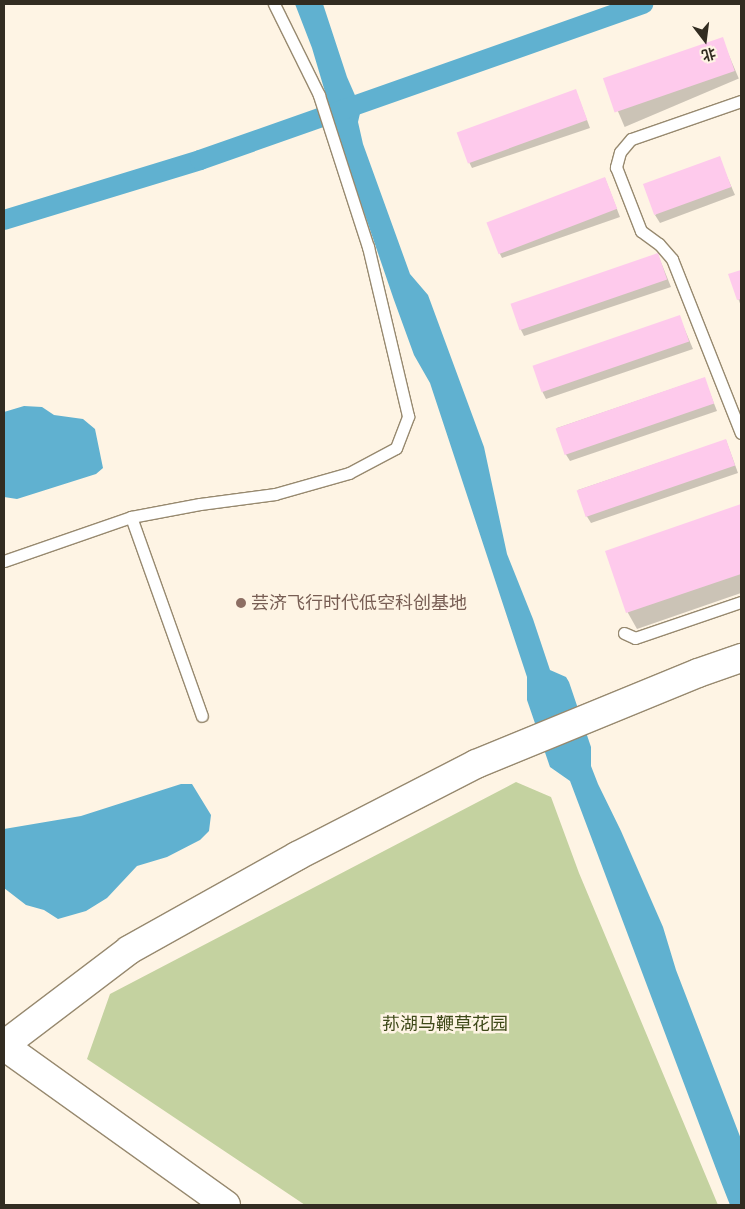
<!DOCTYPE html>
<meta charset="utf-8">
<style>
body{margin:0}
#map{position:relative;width:745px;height:1209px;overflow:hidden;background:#fef4e4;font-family:Mulish,"Noto Sans SC",sans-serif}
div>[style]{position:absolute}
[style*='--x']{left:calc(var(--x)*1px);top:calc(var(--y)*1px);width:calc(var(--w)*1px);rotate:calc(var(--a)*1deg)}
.green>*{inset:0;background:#c4d2a0}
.water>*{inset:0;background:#60b1d0}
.shadow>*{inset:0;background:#0003;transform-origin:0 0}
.canal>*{height:20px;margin:-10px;padding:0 10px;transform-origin:10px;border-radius:10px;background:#60b1d0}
.building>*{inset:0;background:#fecaec;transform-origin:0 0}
.roads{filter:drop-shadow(1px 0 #97896f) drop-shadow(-1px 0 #97896f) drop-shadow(0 1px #97896f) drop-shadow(0 -1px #97896f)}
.lane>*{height:11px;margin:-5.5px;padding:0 5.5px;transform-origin:5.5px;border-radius:5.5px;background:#fff}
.secondary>*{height:28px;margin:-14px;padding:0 14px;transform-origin:14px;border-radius:14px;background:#fff}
.dots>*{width:14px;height:14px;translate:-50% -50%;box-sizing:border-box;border:2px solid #fef4e4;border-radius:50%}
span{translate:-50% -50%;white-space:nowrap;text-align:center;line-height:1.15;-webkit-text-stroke:5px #fef4e4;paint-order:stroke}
.education-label{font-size:18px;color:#785e54}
.left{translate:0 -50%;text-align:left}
.park-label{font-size:18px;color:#3e4918}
.frame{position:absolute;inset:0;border:5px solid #322c21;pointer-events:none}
.north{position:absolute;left:680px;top:15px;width:50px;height:50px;-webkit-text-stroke:4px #fef4e4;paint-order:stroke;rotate:165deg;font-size:14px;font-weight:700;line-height:20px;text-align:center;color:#322c21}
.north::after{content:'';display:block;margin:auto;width:18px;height:22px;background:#322c21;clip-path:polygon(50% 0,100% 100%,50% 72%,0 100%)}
</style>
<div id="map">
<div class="green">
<div style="clip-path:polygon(516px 782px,551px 797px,579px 873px,718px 1205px,305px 1205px,87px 1059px,110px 994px)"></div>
</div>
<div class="water">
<div style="clip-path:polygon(295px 4px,323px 4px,347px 77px,361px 109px,358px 122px,363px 144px,410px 274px,428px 295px,484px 447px,507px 554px,533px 619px,550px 670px,566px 677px,569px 682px,591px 747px,591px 766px,598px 784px,621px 831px,663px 927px,676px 970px,741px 1139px,741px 1205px,730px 1205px,721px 1182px,570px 781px,550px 767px,527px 700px,527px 677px,430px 383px,414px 355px,394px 300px,339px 139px,312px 48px)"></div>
<div style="clip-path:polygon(24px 406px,42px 407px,54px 415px,83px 419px,95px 429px,103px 468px,96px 474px,17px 499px,4px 497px,4px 412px)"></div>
<div style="clip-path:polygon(181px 784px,192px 784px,211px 815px,209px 831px,200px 840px,167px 857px,137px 866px,107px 898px,86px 911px,58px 919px,44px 910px,26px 905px,4px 888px,4px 829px,81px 816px)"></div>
</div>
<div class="shadow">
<div style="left:722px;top:39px;width:43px;height:124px;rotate:67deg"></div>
<div style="clip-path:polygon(576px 91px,590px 128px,472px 168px,468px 160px)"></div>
<div style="clip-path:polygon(719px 158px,735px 195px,660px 223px,655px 215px)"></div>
<div style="clip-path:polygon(605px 178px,620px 217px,502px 258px,498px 250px)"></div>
<div style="clip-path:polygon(658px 255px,671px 287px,524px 336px,520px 328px)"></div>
<div style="clip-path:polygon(741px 271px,741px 306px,729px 275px)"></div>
<div style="clip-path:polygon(679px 316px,693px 349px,546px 399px,542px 391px)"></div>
<div style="clip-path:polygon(704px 378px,717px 411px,570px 461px,565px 453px,557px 428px)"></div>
<div style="clip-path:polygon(726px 440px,738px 473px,591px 523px,586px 515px,578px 490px)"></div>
<div style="clip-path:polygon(741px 505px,741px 593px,637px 629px,628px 613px,606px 552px)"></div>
</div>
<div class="canal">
<div style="--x:4;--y:220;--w:205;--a:-17"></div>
<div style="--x:200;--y:160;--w:470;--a:-19.4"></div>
</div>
<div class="building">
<div style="left:723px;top:37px;width:36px;height:127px;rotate:71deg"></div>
<div style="left:576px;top:89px;width:33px;height:127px;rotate:70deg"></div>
<div style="left:720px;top:156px;width:33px;height:82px;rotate:70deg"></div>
<div style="left:605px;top:177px;width:34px;height:127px;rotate:69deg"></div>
<div style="left:658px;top:253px;width:28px;height:156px;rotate:71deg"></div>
<div style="clip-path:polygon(741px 270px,741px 299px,737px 300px,728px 274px)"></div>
<div style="left:680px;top:315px;width:28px;height:156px;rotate:71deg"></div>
<div style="left:705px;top:377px;width:28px;height:158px;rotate:71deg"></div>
<div style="left:726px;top:439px;width:28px;height:158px;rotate:71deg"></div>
<div style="clip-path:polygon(741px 504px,741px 574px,626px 613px,605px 551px)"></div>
</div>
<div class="roads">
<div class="lane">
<div style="--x:741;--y:101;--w:116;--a:160.9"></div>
<div style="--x:631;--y:139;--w:17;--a:130"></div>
<div style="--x:620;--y:152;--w:16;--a:105"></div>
<div style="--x:616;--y:167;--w:69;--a:68.7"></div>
<div style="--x:641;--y:231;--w:22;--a:36"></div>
<div style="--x:659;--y:244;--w:20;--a:49"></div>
<div style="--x:672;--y:259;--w:187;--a:68.4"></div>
<div style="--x:131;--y:517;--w:211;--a:70.4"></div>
<div style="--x:4;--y:561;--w:134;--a:-19.1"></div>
<div style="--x:131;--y:517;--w:70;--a:-10.7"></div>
<div style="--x:200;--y:504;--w:76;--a:-7.6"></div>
<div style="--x:275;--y:494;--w:77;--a:-15.8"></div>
<div style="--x:349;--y:473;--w:53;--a:-28"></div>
<div style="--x:396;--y:448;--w:34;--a:-69"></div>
<div style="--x:408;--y:416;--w:174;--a:-103.3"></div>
<div style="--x:368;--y:247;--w:160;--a:-107.9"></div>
<div style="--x:319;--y:95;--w:102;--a:-116.3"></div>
<div style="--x:624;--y:633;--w:12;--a:24"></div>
<div style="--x:635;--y:638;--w:112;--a:-18.8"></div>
</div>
<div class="secondary">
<div style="--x:4;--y:1045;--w:157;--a:-37.2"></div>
<div style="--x:129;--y:950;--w:193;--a:-29.2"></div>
<div style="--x:297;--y:856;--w:201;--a:-27.2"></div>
<div style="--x:476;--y:764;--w:240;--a:-22.3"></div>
<div style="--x:698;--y:673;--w:46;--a:-19.2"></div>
<div style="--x:4;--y:1046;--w:273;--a:35.6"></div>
</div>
</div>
<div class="dots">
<div style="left:241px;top:603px;background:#8d6e63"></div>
</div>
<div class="education-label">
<span class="left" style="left:251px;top:603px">芸济飞行时代低空科创基地</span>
</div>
<div class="park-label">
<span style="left:445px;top:1024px">荪湖马鞭草花园</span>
</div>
<div class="frame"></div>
<div class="north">北</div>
</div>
